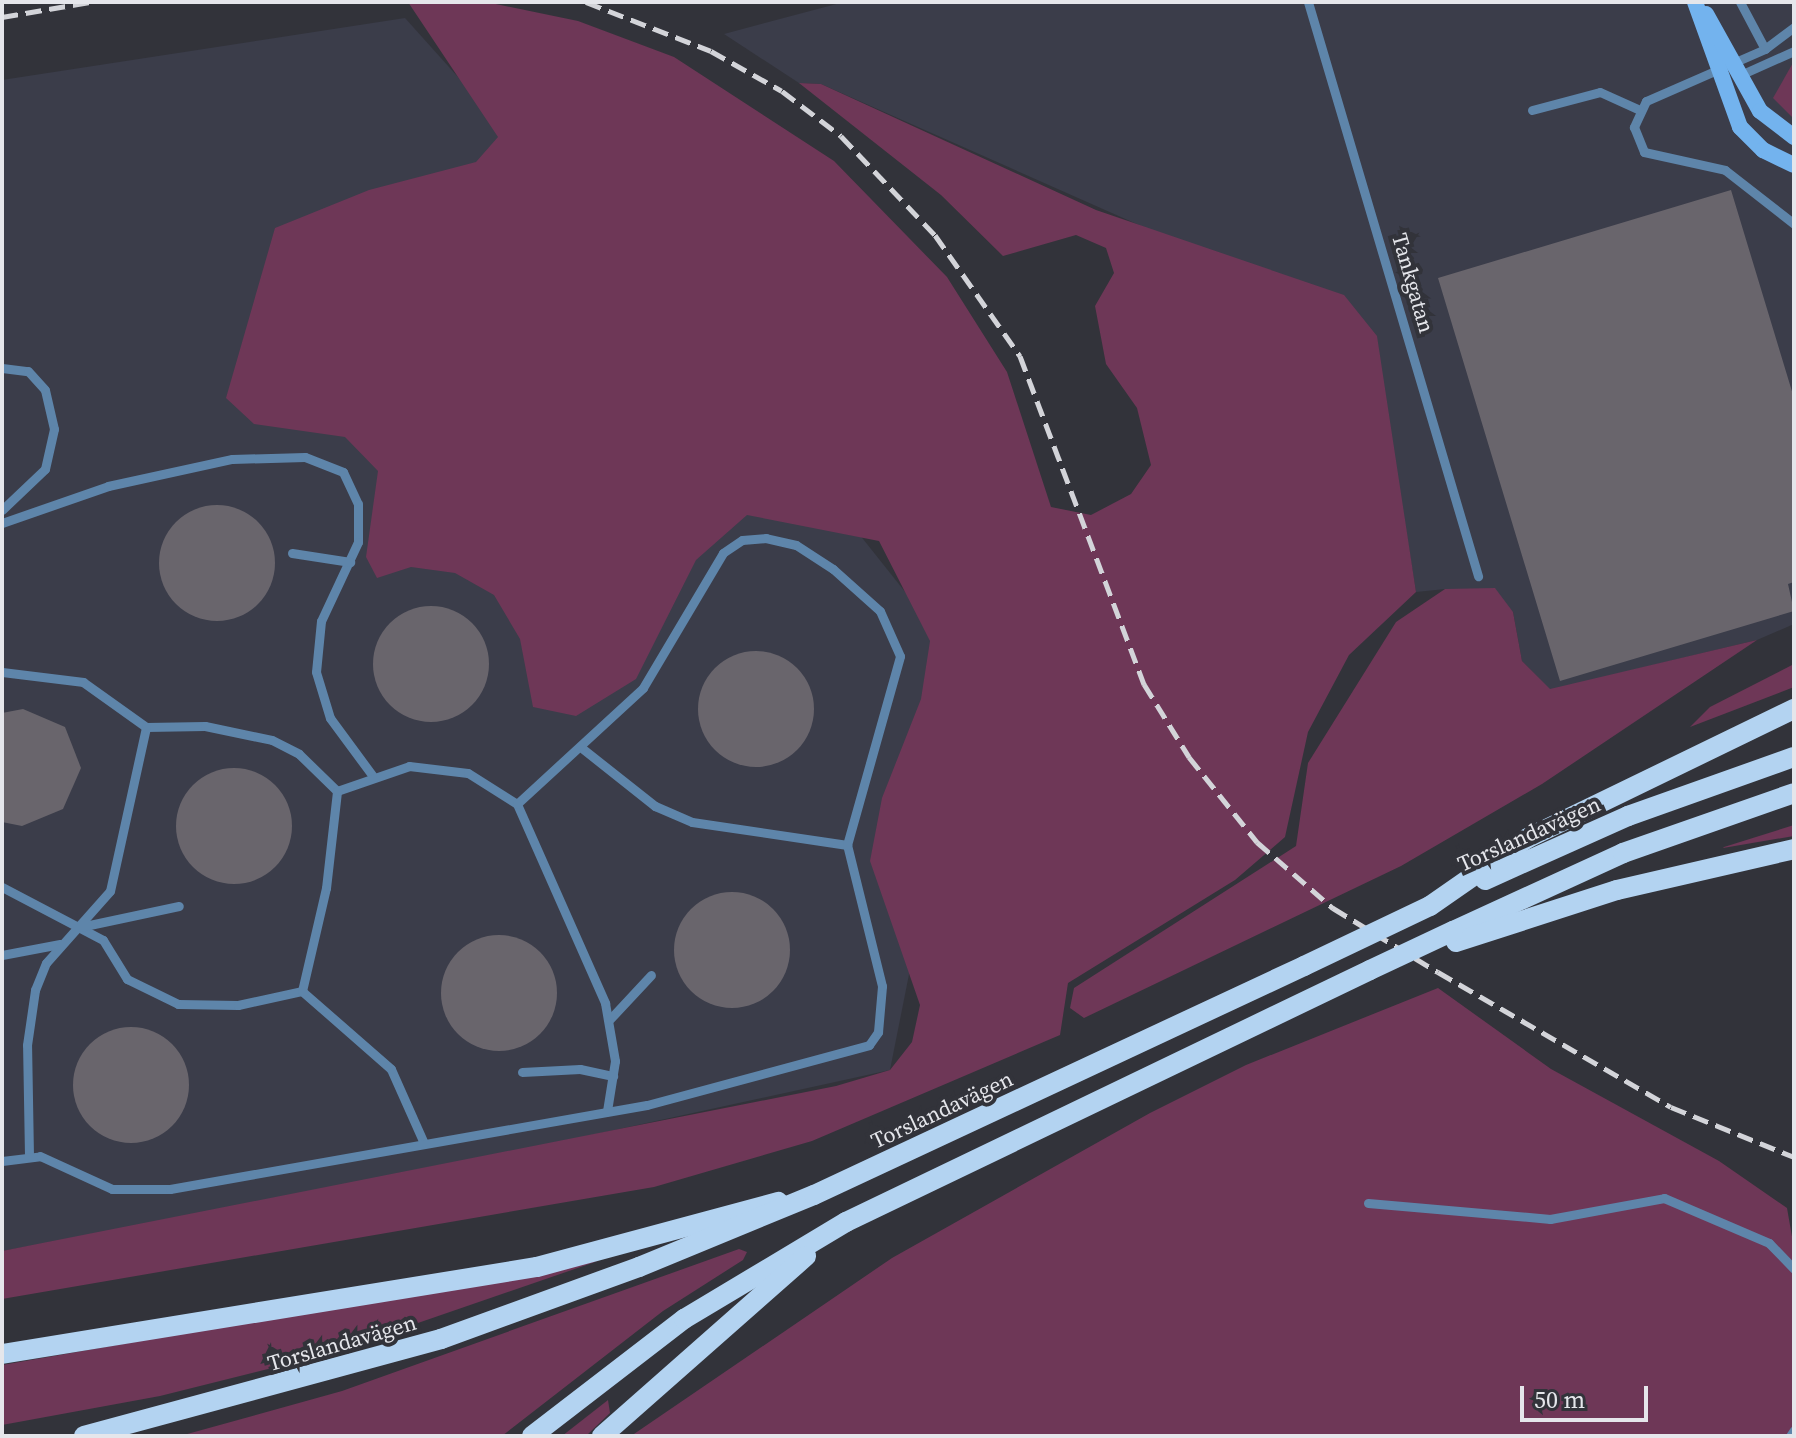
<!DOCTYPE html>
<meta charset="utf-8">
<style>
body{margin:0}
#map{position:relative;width:1796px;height:1438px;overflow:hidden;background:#32333a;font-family:"Source Serif 4",serif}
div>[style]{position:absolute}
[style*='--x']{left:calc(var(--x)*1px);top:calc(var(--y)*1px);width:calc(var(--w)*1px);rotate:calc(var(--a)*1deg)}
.built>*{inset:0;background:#3b3d4a}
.green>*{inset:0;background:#6e3757}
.building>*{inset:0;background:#69656c}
.round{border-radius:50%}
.lane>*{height:9px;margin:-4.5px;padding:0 4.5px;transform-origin:4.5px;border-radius:4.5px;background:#5e85aa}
.secondary>*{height:16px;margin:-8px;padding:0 8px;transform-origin:8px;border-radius:8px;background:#73b3ee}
.primary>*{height:20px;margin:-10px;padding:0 10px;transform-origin:10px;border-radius:10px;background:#b3d3f1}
.rail>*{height:5px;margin-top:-2.5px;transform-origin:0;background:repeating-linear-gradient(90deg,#d3d4d9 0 16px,transparent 0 24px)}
.primary-bridge>*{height:20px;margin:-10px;padding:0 10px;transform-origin:10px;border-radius:10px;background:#b3d3f1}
span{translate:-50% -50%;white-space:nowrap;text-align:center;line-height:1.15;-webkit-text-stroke:8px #32333a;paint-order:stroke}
.street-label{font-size:22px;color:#e5e6eb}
.frame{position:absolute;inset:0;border:4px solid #e5e6eb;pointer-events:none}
.scale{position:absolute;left:1520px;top:1386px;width:128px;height:36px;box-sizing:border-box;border:4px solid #e5e6eb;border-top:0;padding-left:10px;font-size:24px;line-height:28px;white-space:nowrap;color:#e5e6eb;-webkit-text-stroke:6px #32333a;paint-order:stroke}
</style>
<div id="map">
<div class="built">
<div style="clip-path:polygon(844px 2px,1794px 2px,1794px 624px,1757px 640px,1550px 690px,1522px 661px,1513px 612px,1445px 589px,1416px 592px,1394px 457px,1148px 229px,821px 84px,799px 83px,724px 34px)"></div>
<div style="clip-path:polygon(405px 18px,789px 446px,941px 637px,919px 924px,890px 1070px,349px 1188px,2px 1251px,2px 80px)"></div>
</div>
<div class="green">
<div style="clip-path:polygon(408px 2px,486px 2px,578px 21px,674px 57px,834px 161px,947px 277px,1007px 372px,1051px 507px,1091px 515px,1131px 494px,1151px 465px,1137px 408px,1106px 364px,1095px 306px,1114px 273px,1106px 248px,1076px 235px,1003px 256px,941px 195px,799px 83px,821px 84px,1096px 210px,1344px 295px,1377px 336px,1416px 592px,1349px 655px,1308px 732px,1285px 837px,1235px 880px,1068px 983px,1060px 1035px,812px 1141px,654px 1187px,2px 1299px,2px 1251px,836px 1086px,890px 1070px,912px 1042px,920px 1005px,870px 861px,882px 798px,921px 699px,930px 641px,879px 541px,747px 515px,696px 560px,636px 679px,576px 716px,533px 707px,520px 639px,494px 595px,455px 573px,411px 567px,377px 578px,366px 557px,378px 471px,345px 437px,254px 424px,226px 398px,275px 228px,369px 190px,476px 162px,498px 137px)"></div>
<div style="clip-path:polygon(1794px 61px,1794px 119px,1773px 98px)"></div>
<div style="clip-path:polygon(1495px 588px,1513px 612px,1522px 661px,1550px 689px,1757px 640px,1542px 784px,1401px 866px,1084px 1018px,1070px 1008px,1074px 988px,1296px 846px,1308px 763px,1396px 622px,1445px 589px)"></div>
<div style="clip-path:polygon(1794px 664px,1794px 687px,1690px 727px,1710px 707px)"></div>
<div style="clip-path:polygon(1794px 825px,1794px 836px,1723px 848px,1724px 847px)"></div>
<div style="clip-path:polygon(1438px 988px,1551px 1069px,1719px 1161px,1787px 1208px,1794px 1248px,1794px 1436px,631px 1436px,892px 1258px,1150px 1113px,1246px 1065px)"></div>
<div style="clip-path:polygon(739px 1249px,747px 1252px,743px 1260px,663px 1311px,502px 1436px,180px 1436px,342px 1391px)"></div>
<div style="clip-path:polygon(598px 1261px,328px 1354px,160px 1396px,2px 1425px,2px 1365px)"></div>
<div style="clip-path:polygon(608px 1400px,610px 1413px,586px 1436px,562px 1436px)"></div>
</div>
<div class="building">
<div style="clip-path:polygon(1731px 190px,1794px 398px,1794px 582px,1788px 584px,1794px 611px,1560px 681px,1438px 278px)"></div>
<div class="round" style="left:159px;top:505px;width:116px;height:116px"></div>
<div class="round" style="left:373px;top:606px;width:116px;height:116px"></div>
<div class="round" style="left:698px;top:651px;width:116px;height:116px"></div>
<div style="clip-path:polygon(23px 709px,65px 727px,81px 768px,63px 809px,22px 826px,2px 822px,2px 713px)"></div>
<div class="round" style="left:176px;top:768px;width:116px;height:116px"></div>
<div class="round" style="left:674px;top:892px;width:116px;height:116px"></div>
<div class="round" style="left:441px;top:935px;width:116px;height:116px"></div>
<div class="round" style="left:73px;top:1027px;width:116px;height:116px"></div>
</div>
<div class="lane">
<div style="--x:1308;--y:2;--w:599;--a:73.5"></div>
<div style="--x:1740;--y:2;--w:53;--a:62"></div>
<div style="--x:1794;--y:27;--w:36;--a:143"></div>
<div style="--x:1765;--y:49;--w:130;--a:156.4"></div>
<div style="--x:1646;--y:101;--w:29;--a:115"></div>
<div style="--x:1634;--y:127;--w:27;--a:68"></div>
<div style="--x:1644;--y:152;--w:83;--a:12.5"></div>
<div style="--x:1725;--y:170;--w:88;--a:38"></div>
<div style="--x:1738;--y:76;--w:61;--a:-24.1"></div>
<div style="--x:1532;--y:110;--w:70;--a:-14.8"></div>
<div style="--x:1600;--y:92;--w:44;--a:24.2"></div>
<div style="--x:2;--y:368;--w:26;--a:7"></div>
<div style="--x:28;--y:371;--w:25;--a:48"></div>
<div style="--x:45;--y:390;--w:40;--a:77"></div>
<div style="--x:54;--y:429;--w:41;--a:102.7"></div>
<div style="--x:45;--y:469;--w:59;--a:136.4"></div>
<div style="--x:2;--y:523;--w:112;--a:-19.2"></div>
<div style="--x:108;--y:486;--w:127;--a:-12.3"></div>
<div style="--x:232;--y:459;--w:73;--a:-1.6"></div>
<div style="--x:305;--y:457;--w:41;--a:21.5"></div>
<div style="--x:343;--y:472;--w:35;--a:65"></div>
<div style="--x:358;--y:504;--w:38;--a:90"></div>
<div style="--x:358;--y:542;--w:87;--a:115.1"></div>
<div style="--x:321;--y:621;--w:51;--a:95.6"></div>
<div style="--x:316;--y:672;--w:48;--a:73.1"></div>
<div style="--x:330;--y:718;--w:71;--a:53.6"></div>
<div style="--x:292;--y:553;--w:59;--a:8.8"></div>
<div style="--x:2;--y:672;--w:82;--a:7"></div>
<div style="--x:83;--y:682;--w:77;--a:35.5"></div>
<div style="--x:146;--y:727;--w:59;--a:-1"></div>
<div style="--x:205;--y:726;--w:68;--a:11.8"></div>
<div style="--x:272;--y:740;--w:30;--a:27"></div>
<div style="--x:299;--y:754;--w:53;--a:44.2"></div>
<div style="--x:583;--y:749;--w:92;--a:38.4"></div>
<div style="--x:655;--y:806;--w:40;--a:23.4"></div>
<div style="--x:692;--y:822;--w:157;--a:8.4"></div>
<div style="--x:2;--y:887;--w:114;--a:27.7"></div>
<div style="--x:103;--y:940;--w:46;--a:58.4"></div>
<div style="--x:127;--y:979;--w:57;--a:26.1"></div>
<div style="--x:178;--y:1004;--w:60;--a:1"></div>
<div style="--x:238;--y:1005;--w:66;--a:-12.3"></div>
<div style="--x:80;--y:927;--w:101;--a:-12"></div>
<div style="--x:2;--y:955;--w:59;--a:-10.7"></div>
<div style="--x:610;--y:1019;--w:60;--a:-47"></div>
<div style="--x:522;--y:1072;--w:58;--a:-3"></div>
<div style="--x:580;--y:1069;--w:34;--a:12"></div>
<div style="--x:423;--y:1141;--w:79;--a:-114"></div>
<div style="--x:391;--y:1069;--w:118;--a:-138.8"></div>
<div style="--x:302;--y:991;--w:106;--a:-76.9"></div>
<div style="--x:326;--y:888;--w:98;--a:-83.5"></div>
<div style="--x:337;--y:791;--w:76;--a:-19.1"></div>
<div style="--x:409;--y:766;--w:59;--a:6.8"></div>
<div style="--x:468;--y:773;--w:58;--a:32.3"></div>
<div style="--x:517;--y:804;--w:218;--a:66.1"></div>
<div style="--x:605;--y:1003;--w:59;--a:80.2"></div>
<div style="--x:615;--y:1061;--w:51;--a:99.1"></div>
<div style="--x:29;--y:1156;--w:111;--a:-91"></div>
<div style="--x:27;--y:1045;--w:56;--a:-81.7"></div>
<div style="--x:35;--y:990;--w:29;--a:-68"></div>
<div style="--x:46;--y:963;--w:96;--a:-48.4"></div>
<div style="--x:110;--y:891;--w:168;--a:-77.6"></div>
<div style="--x:2;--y:1161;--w:38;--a:-7"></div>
<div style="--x:40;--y:1156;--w:79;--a:24.6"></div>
<div style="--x:112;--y:1189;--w:58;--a:0"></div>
<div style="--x:170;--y:1189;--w:484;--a:-10"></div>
<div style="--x:647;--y:1105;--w:230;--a:-15.1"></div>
<div style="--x:869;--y:1045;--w:16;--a:-55"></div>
<div style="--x:878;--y:1032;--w:46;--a:-85"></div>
<div style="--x:882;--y:986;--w:145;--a:-103.9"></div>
<div style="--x:847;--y:845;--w:196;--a:-74.3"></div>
<div style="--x:900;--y:656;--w:49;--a:-114"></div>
<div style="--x:880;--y:611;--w:63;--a:-138.2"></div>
<div style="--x:833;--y:569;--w:44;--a:-147"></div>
<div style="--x:796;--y:545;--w:31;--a:-167"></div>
<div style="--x:766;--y:538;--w:24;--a:175"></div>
<div style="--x:742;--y:540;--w:23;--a:146"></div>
<div style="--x:723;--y:553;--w:157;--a:120.7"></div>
<div style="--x:643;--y:688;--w:171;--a:137.4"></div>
<div style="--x:1368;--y:1203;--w:183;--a:5"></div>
<div style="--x:1550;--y:1219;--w:116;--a:-10.4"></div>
<div style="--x:1664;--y:1198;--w:114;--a:23.2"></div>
<div style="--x:1769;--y:1243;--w:36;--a:46"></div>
<div style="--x:1790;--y:1436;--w:7;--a:-56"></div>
</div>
<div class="secondary">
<div style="--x:1695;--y:2;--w:133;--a:70.2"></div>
<div style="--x:1740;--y:127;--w:33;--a:45"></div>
<div style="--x:1763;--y:150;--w:34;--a:26"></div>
<div style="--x:1706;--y:14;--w:111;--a:60.9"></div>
<div style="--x:1760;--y:111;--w:43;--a:37.4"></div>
</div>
<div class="primary">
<div style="--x:1485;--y:880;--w:157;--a:-24.1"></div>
<div style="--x:1628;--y:816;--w:176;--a:-19.6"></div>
<div style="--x:1430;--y:906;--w:119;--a:-34.8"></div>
<div style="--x:1528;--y:838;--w:296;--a:-25.9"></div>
<div style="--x:1453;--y:931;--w:187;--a:-24.6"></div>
<div style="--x:1623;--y:853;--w:181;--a:-19.3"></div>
<div style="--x:1456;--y:942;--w:169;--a:-17.9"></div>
<div style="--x:1617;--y:890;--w:182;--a:-13"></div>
<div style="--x:2;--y:1354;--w:542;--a:-9.24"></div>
<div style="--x:537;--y:1267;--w:250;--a:-15.1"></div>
<div style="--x:84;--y:1436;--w:370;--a:-15.2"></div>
<div style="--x:441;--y:1339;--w:211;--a:-20"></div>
<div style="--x:639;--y:1267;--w:189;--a:-22.4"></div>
<div style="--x:814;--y:1195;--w:541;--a:-25.05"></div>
<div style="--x:532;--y:1436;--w:192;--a:-37.6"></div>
<div style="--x:684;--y:1319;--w:189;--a:-30.9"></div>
<div style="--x:846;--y:1222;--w:581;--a:-25.68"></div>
<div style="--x:602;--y:1436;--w:272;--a:-41.4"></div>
</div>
<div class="rail">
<div style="--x:586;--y:2;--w:134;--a:21.4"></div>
<div style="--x:711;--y:51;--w:81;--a:29.4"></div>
<div style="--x:782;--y:91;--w:74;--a:37.3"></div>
<div style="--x:841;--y:136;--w:137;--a:46.5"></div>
<div style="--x:935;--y:235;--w:148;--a:54.9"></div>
<div style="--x:1020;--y:356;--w:351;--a:69.3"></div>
<div style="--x:1144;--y:684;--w:86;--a:58.3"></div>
<div style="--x:1189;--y:757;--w:109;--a:51.3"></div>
<div style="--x:1257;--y:842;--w:101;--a:41"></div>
<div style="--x:1333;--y:908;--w:123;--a:31.4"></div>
<div style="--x:1438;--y:972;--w:269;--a:30.1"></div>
<div style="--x:1671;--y:1107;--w:133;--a:22.1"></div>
<div style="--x:2;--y:17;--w:89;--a:-9.7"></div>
</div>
<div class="primary-bridge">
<div style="--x:1304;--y:966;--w:140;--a:-25.5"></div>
<div style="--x:1370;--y:970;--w:92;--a:-25.2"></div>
</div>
<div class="street-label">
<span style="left:1413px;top:283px;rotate:74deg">Tankgatan</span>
<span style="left:1529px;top:834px;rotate:-24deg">Torslandavägen</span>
<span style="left:942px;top:1110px;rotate:-25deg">Torslandavägen</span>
<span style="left:342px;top:1343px;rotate:-16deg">Torslandavägen</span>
</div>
<div class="frame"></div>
<div class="scale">50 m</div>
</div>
